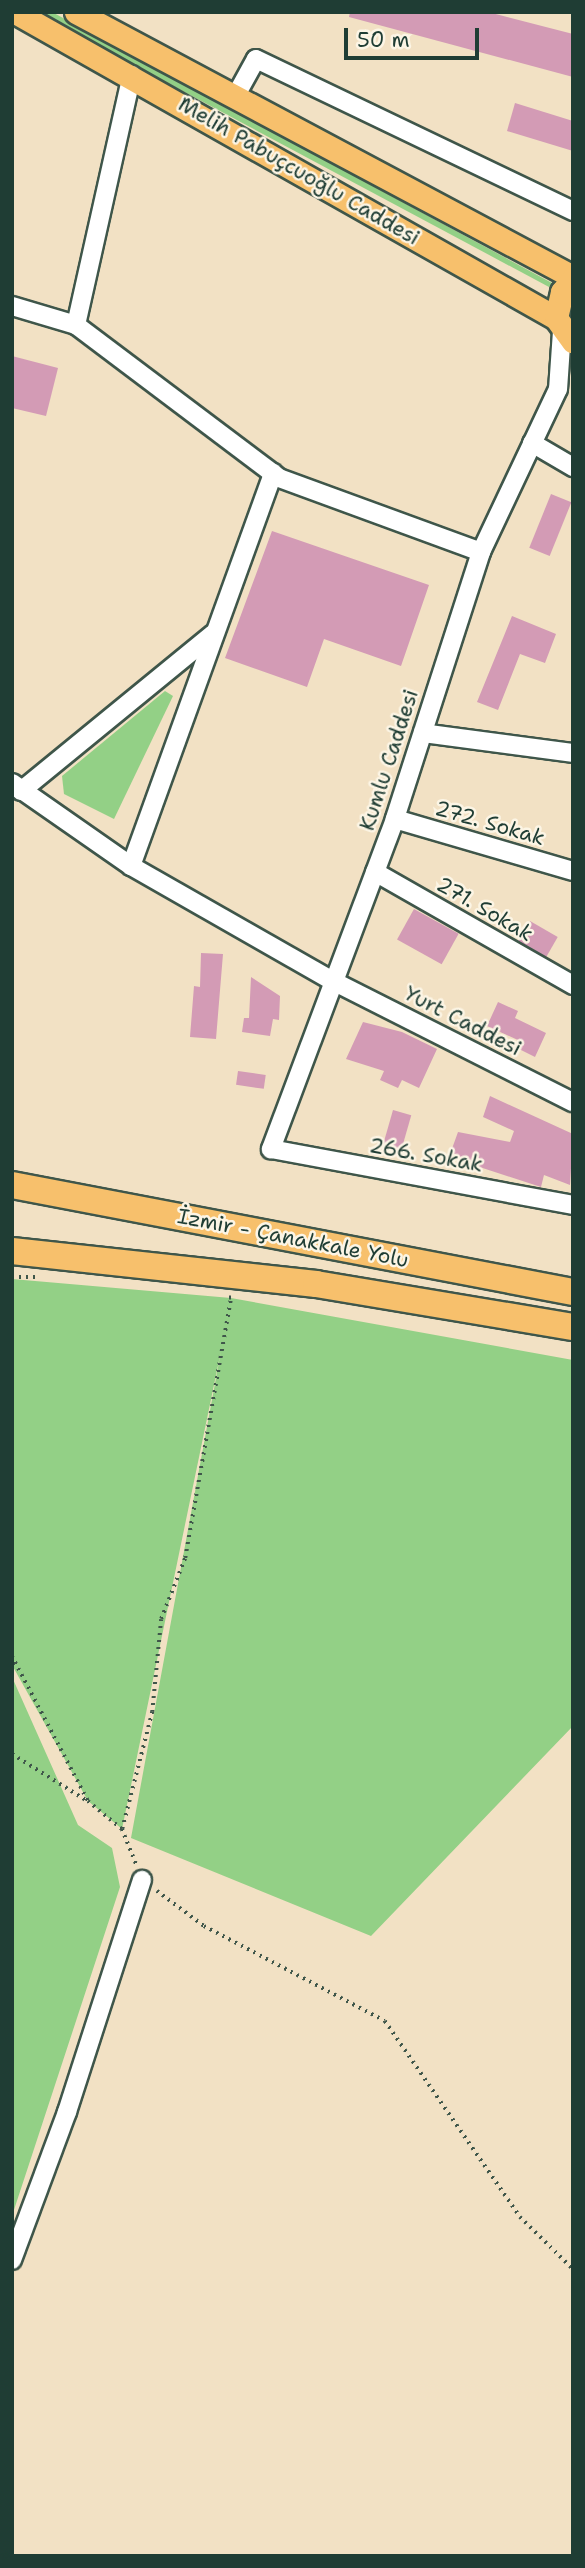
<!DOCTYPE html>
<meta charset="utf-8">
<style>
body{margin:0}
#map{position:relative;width:585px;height:2568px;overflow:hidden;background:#f2e1c4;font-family:"Shantell Sans",sans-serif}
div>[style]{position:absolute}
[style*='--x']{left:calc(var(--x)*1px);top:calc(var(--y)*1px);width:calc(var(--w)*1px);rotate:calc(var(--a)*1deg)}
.green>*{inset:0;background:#93d086}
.building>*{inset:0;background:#d39bb5;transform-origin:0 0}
.path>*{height:3.5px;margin-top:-1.75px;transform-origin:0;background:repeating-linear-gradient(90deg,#3f564a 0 2px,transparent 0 7px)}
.roads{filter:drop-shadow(2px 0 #3f564a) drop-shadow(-2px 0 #3f564a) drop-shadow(0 2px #3f564a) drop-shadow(0 -2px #3f564a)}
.minor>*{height:18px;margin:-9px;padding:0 9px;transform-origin:9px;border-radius:9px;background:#fff}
.major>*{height:23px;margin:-11.5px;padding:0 11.5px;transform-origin:11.5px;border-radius:11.5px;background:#f7c06c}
.highway>*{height:26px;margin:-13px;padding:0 13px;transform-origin:13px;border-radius:13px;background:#f7c06c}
span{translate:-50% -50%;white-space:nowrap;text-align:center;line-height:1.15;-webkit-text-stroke:5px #fcf5e5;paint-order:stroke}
.street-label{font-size:21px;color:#1f3d34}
.frame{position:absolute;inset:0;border:14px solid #1f3d34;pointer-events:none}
.scale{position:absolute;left:344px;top:28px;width:135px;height:32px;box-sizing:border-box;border:4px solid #1f3d34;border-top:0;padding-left:9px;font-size:21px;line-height:24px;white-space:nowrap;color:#1f3d34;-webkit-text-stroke:5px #fcf5e5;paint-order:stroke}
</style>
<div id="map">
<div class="green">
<div style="clip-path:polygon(35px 12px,52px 12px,552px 283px,549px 287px)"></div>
<div style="clip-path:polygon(165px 691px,173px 696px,114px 819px,64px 794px,62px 776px)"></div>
<div style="clip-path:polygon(12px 1279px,231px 1298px,573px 1360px,573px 1726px,371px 1936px,131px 1838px,221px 1351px,122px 1829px,88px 1801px,12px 1665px)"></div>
<div style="clip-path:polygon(12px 1677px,78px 1825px,112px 1848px,120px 1887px,12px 2216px)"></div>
</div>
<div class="building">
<div style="clip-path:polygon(350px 12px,488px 12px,573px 34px,573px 77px,349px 17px)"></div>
<div style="clip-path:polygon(515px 103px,573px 121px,573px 151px,507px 131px)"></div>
<div style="clip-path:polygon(12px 356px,58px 368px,46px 416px,12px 408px)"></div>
<div style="left:551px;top:494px;width:22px;height:58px;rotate:22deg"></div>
<div style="clip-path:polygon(272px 531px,429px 585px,401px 666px,324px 639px,307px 687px,225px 658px)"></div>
<div style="clip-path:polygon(512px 616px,556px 634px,545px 663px,520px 654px,498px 710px,477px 702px)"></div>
<div style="left:414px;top:909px;width:51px;height:35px;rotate:29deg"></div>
<div style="left:530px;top:921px;width:32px;height:23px;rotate:30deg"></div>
<div style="clip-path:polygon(201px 953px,223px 954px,216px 1039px,190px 1037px,194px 986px,200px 987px)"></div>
<div style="clip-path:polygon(251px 977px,280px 996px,279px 1020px,273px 1019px,270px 1036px,242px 1032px,244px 1018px,249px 1018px)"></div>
<div style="clip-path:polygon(498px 1002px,518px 1011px,515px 1018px,546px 1033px,535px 1057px,515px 1047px,518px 1040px,487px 1026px)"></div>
<div style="clip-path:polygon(363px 1022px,402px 1032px,437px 1049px,419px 1088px,402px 1080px,398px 1088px,380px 1080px,384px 1071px,346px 1059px)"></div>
<div style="left:238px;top:1071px;width:28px;height:14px;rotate:8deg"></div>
<div style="clip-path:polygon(490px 1096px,573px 1134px,570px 1185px,544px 1175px,541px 1187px,449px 1157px,458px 1132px,510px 1142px,514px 1131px,483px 1117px)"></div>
<div style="left:393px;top:1110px;width:19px;height:41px;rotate:16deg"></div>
</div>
<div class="path">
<div style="--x:12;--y:1277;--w:25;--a:0"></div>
<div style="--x:12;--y:1656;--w:164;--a:62.3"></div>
<div style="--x:88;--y:1801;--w:44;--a:39.5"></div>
<div style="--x:122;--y:1829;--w:38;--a:68"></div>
<div style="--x:12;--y:1754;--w:87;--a:31.9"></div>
<div style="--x:122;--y:1829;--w:121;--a:-75.6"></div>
<div style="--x:152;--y:1712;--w:93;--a:-84.5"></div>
<div style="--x:161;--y:1619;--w:66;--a:-68.5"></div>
<div style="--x:185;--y:1558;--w:264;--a:-80"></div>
<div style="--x:231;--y:1298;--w:4;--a:180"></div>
<div style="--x:157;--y:1891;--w:59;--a:36.7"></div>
<div style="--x:204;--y:1926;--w:204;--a:27.7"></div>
<div style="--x:385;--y:2021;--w:238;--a:55.4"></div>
<div style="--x:520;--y:2217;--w:74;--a:44.5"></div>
</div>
<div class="roads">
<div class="minor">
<div style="--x:235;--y:97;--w:43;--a:-61.1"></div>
<div style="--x:256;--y:59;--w:352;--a:25.6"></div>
<div style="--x:12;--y:306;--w:67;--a:16.5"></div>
<div style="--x:76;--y:325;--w:254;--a:37"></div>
<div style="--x:279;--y:478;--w:215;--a:20.1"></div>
<div style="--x:76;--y:325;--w:256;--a:-77.4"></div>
<div style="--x:562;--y:331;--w:58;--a:93.9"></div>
<div style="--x:558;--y:389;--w:180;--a:115.3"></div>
<div style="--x:481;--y:552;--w:281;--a:107.9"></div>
<div style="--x:395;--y:819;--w:353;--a:110.6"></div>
<div style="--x:271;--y:1149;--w:307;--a:10.5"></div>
<div style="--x:532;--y:443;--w:48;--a:30.3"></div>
<div style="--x:423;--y:733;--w:151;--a:7.6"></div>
<div style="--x:12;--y:783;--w:145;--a:34.9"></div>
<div style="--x:131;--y:866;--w:232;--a:29.7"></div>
<div style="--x:333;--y:981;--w:269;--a:26.8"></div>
<div style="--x:21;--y:791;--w:248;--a:-39.3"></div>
<div style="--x:395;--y:819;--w:185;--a:16.3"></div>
<div style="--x:131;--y:866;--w:418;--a:-70.1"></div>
<div style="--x:375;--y:872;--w:228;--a:29.7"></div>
<div style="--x:12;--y:2260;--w:158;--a:-69.6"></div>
<div style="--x:67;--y:2112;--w:244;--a:-72.1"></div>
</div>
<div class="major">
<div style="--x:15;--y:12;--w:622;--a:29.49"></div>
<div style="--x:556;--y:318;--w:29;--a:54"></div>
<div style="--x:76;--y:12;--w:563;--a:28.07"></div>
<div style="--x:556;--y:318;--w:27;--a:-77"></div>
<div style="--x:562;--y:292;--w:17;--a:-50"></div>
</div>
<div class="highway">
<div style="--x:12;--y:1185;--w:571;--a:10.8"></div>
<div style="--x:12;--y:1251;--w:306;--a:6.2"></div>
<div style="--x:316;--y:1284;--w:261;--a:9.5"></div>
</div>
</div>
<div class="street-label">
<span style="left:299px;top:171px;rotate:30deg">Melih Pabuçcuoğlu Caddesi</span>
<span style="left:389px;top:760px;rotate:-72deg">Kumlu Caddesi</span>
<span style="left:490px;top:823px;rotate:16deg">272. Sokak</span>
<span style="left:485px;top:909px;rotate:30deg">271. Sokak</span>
<span style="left:463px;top:1021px;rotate:27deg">Yurt Caddesi</span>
<span style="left:426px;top:1155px;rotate:10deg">266. Sokak</span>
<span style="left:293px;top:1238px;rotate:11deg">İzmir - Çanakkale Yolu</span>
</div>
<div class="frame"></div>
<div class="scale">50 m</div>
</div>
